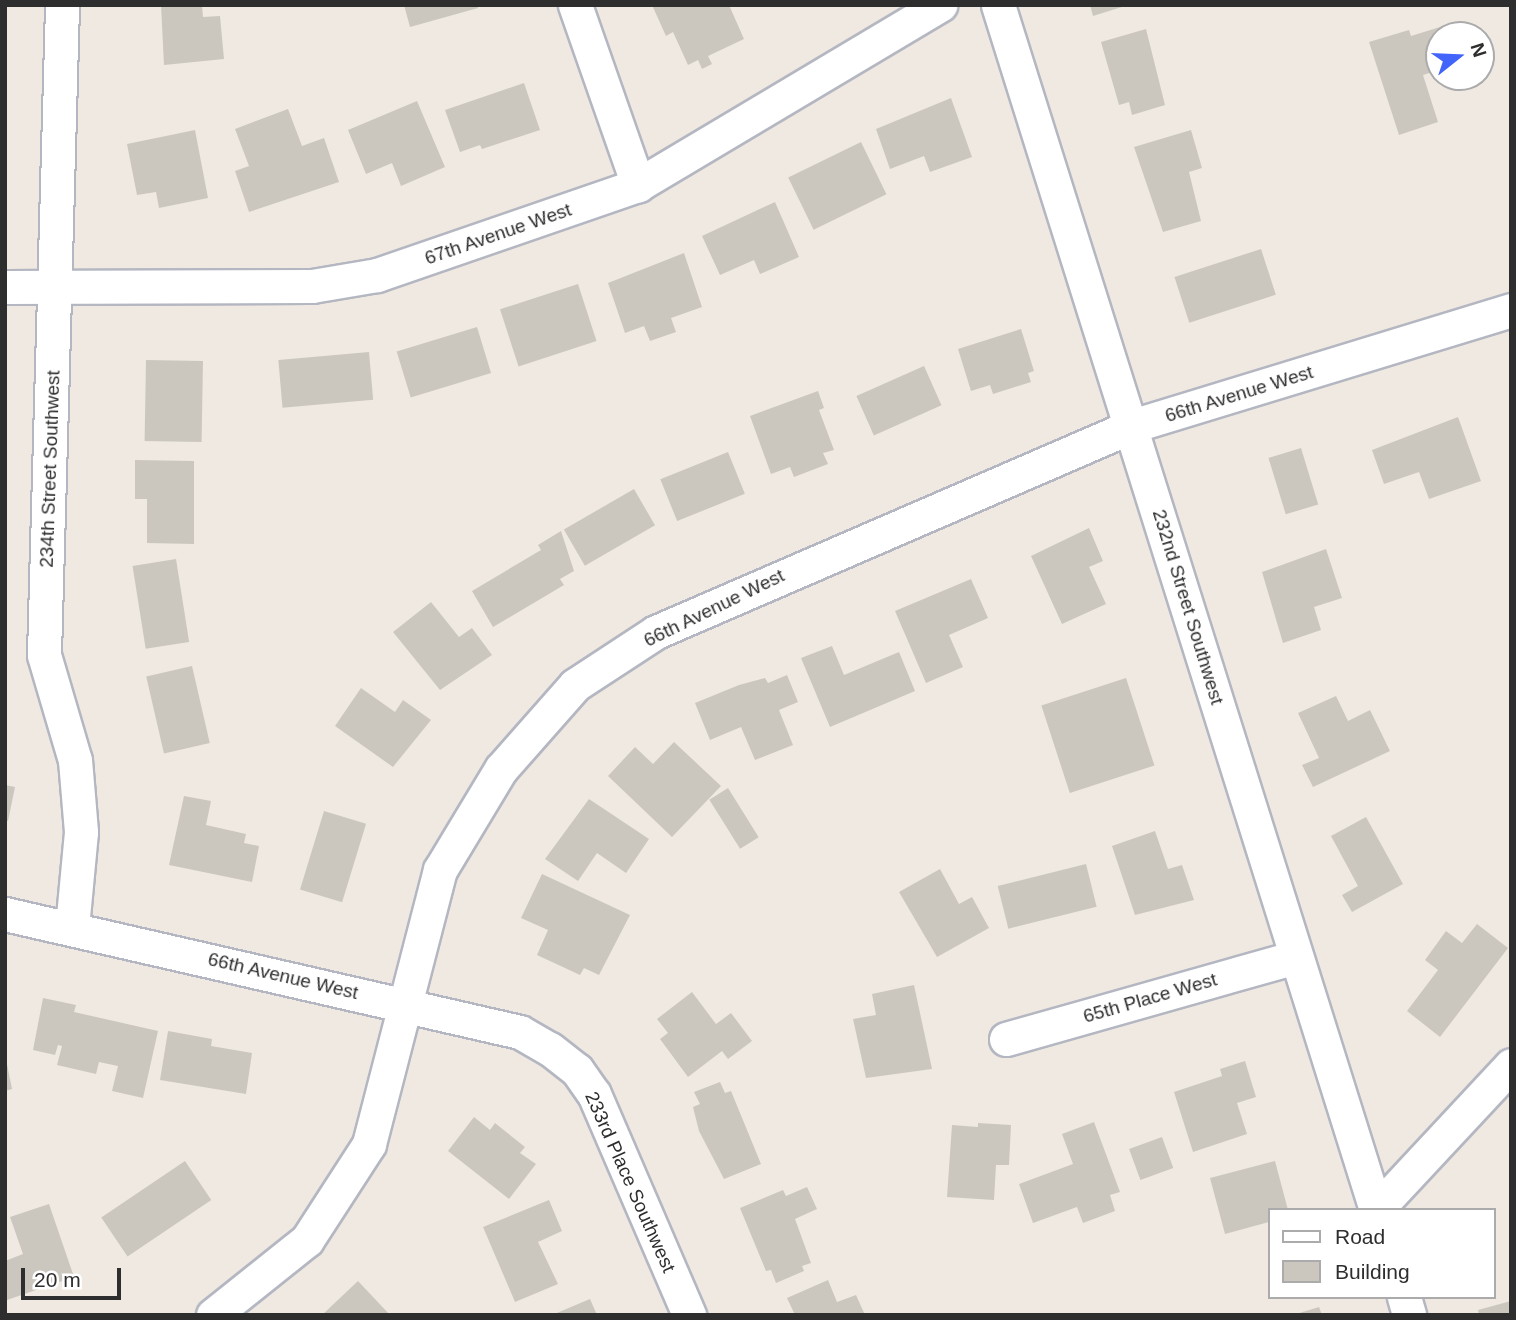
<!DOCTYPE html>
<style>
body{margin:0}
#map{position:relative;width:1516px;height:1320px;overflow:hidden;background:#efe9e1;font-family:Helvetica,sans-serif}
div>[style]{position:absolute}
[style*='--x']{left:calc(var(--x)*1px);top:calc(var(--y)*1px);width:calc(var(--w)*1px);rotate:calc(var(--a)*1deg)}
.building>*{inset:0;background:#cbc7bf;transform-origin:0 0}
.roads{filter:drop-shadow(2px 0 #b4b7c1) drop-shadow(-2px 0 #b4b7c1) drop-shadow(0 2px #b4b7c1) drop-shadow(0 -2px #b4b7c1)}
.minor>*{height:33px;margin:-16.5px;padding:0 16.5px;transform-origin:16.5px;border-radius:16.5px;background:#fff}
span{translate:-50% -50%;white-space:nowrap;text-align:center;line-height:1.15;-webkit-text-stroke:5px #fff;paint-order:stroke}
.street-label{font-size:19px;color:#2e2e2e}
.frame{position:absolute;inset:0;border:7px solid #2e2e2e;pointer-events:none}
.legend{position:absolute;left:1268px;top:1208px;width:228px;height:91px;box-sizing:border-box;background:#fff;border:2px solid #ababab;margin:0;padding:9px 12px;list-style:none;font-size:21px;color:#2e2e2e}
.legend li{display:flex;align-items:center;gap:14px;height:35px}
.legend b{width:35px;border:2px solid #ababab}
.north{position:absolute;left:1425px;top:21px;width:70px;height:70px;box-sizing:border-box;background:#fff;border:2px solid #ababab;border-radius:50%;rotate:72deg;font-size:19px;font-weight:700;line-height:28px;text-align:center;color:#2e2e2e}
.north::after{content:'';display:block;margin:auto;width:24px;height:32px;background:#4264fb;clip-path:polygon(50% 0,100% 100%,50% 72%,0 100%)}
.scale{position:absolute;left:21px;top:1268px;width:100px;height:32px;box-sizing:border-box;border:4px solid #2e2e2e;border-top:0;padding-left:9px;font-size:21px;line-height:24px;white-space:nowrap;color:#2e2e2e;-webkit-text-stroke:5px #fff;paint-order:stroke}
</style>
<div id="map">
<div class="building">
<div style="clip-path:polygon(161px 5px,202px 5px,203px 17px,220px 16px,224px 59px,164px 65px)"></div>
<div style="clip-path:polygon(404px 5px,477px 5px,478px 8px,410px 27px)"></div>
<div style="clip-path:polygon(652px 5px,729px 5px,744px 39px,708px 56px,712px 64px,702px 69px,698px 60px,688px 65px,673px 32px,666px 36px)"></div>
<div style="clip-path:polygon(1090px 5px,1125px 5px,1125px 6px,1093px 16px)"></div>
<div style="clip-path:polygon(1453px 23px,1457px 35px,1439px 35px,1439px 70px,1423px 75px,1438px 122px,1399px 135px,1369px 42px,1409px 30px,1411px 36px)"></div>
<div style="clip-path:polygon(1146px 29px,1165px 105px,1132px 115px,1129px 102px,1119px 105px,1101px 42px)"></div>
<div style="clip-path:polygon(524px 83px,540px 130px,482px 149px,480px 145px,460px 152px,445px 110px)"></div>
<div style="clip-path:polygon(951px 98px,972px 157px,930px 172px,924px 156px,890px 169px,876px 129px)"></div>
<div style="clip-path:polygon(417px 101px,445px 167px,401px 186px,392px 163px,366px 174px,348px 130px)"></div>
<div style="clip-path:polygon(288px 109px,302px 146px,324px 138px,339px 182px,249px 212px,235px 171px,249px 166px,235px 129px)"></div>
<div style="clip-path:polygon(195px 130px,208px 198px,159px 208px,156px 192px,137px 195px,127px 144px)"></div>
<div style="clip-path:polygon(1191px 130px,1202px 168px,1189px 172px,1201px 221px,1163px 232px,1134px 147px)"></div>
<div style="left:861px;top:142px;width:58px;height:81px;rotate:64deg"></div>
<div style="clip-path:polygon(775px 202px,799px 257px,760px 274px,754px 260px,720px 275px,702px 236px)"></div>
<div style="left:1261px;top:249px;width:48px;height:91px;rotate:72deg"></div>
<div style="clip-path:polygon(684px 253px,702px 307px,671px 318px,676px 332px,650px 341px,644px 326px,625px 333px,608px 283px)"></div>
<div style="left:578px;top:284px;width:60px;height:82px;rotate:72deg"></div>
<div style="left:477px;top:327px;width:48px;height:84px;rotate:73deg"></div>
<div style="clip-path:polygon(1021px 329px,1034px 371px,1028px 373px,1031px 382px,993px 394px,990px 385px,971px 391px,958px 349px)"></div>
<div style="left:369px;top:352px;width:48px;height:91px;rotate:85deg"></div>
<div style="left:146px;top:360px;width:57px;height:81px;rotate:1deg"></div>
<div style="left:924px;top:366px;width:43px;height:74px;rotate:66deg"></div>
<div style="clip-path:polygon(818px 391px,824px 408px,819px 410px,834px 450px,823px 453px,828px 464px,794px 477px,790px 467px,771px 474px,750px 416px)"></div>
<div style="clip-path:polygon(1458px 417px,1481px 481px,1429px 499px,1419px 472px,1384px 484px,1372px 450px)"></div>
<div style="left:1301px;top:448px;width:59px;height:34px;rotate:73deg"></div>
<div style="left:728px;top:452px;width:45px;height:73px;rotate:68deg"></div>
<div style="clip-path:polygon(135px 460px,194px 461px,194px 544px,147px 543px,147px 499px,135px 499px)"></div>
<div style="left:634px;top:489px;width:42px;height:81px;rotate:60deg"></div>
<div style="clip-path:polygon(1089px 528px,1103px 561px,1089px 567px,1106px 604px,1062px 624px,1031px 556px)"></div>
<div style="clip-path:polygon(561px 531px,574px 571px,560px 579px,564px 585px,493px 627px,472px 591px,541px 550px,538px 545px)"></div>
<div style="clip-path:polygon(1326px 549px,1342px 598px,1314px 607px,1321px 630px,1283px 643px,1262px 572px)"></div>
<div style="left:176px;top:559px;width:84px;height:44px;rotate:81deg"></div>
<div style="clip-path:polygon(971px 579px,988px 618px,949px 635px,963px 667px,926px 683px,895px 611px)"></div>
<div style="clip-path:polygon(431px 602px,459px 637px,472px 628px,492px 655px,440px 690px,393px 632px)"></div>
<div style="clip-path:polygon(832px 646px,844px 675px,899px 652px,915px 691px,830px 727px,801px 658px)"></div>
<div style="left:192px;top:666px;width:79px;height:47px;rotate:77deg"></div>
<div style="clip-path:polygon(787px 675px,798px 702px,779px 710px,793px 745px,755px 760px,741px 727px,710px 740px,695px 703px,739px 685px,765px 678px,768px 683px)"></div>
<div style="left:1126px;top:678px;width:92px;height:89px;rotate:72deg"></div>
<div style="clip-path:polygon(361px 688px,395px 712px,403px 700px,431px 720px,393px 767px,335px 726px)"></div>
<div style="clip-path:polygon(1336px 696px,1348px 721px,1370px 710px,1390px 751px,1313px 787px,1302px 765px,1319px 758px,1298px 713px)"></div>
<div style="clip-path:polygon(674px 742px,721px 786px,672px 837px,608px 776px,635px 747px,653px 764px)"></div>
<div style="clip-path:polygon(5px 785px,15px 787px,8px 821px,5px 820px)"></div>
<div style="left:728px;top:788px;width:58px;height:22px;rotate:58deg"></div>
<div style="clip-path:polygon(184px 796px,211px 801px,206px 825px,246px 834px,244px 843px,259px 846px,252px 882px,169px 865px)"></div>
<div style="clip-path:polygon(589px 799px,649px 839px,626px 873px,597px 853px,578px 881px,545px 859px)"></div>
<div style="left:324px;top:811px;width:44px;height:82px;rotate:17deg"></div>
<div style="clip-path:polygon(1366px 817px,1403px 884px,1352px 912px,1342px 895px,1358px 886px,1331px 836px)"></div>
<div style="clip-path:polygon(1155px 831px,1168px 869px,1182px 865px,1194px 900px,1135px 915px,1112px 846px)"></div>
<div style="left:1086px;top:864px;width:44px;height:91px;rotate:76deg"></div>
<div style="clip-path:polygon(940px 869px,959px 904px,972px 897px,989px 928px,937px 957px,899px 892px)"></div>
<div style="clip-path:polygon(542px 874px,630px 915px,599px 975px,584px 968px,580px 975px,537px 955px,548px 930px,521px 918px)"></div>
<div style="clip-path:polygon(1477px 924px,1508px 948px,1440px 1037px,1407px 1011px,1438px 970px,1425px 960px,1446px 931px,1462px 943px)"></div>
<div style="clip-path:polygon(914px 985px,932px 1069px,866px 1078px,853px 1019px,876px 1015px,872px 994px)"></div>
<div style="clip-path:polygon(692px 992px,716px 1024px,731px 1013px,752px 1041px,728px 1059px,722px 1051px,688px 1077px,660px 1039px,668px 1033px,657px 1019px)"></div>
<div style="clip-path:polygon(43px 998px,76px 1005px,74px 1012px,158px 1031px,143px 1098px,112px 1091px,118px 1066px,99px 1062px,96px 1074px,57px 1065px,62px 1046px,58px 1045px,55px 1055px,33px 1050px)"></div>
<div style="clip-path:polygon(168px 1031px,212px 1039px,211px 1046px,252px 1053px,246px 1094px,160px 1080px)"></div>
<div style="clip-path:polygon(5px 1054px,12px 1089px,5px 1091px)"></div>
<div style="clip-path:polygon(1245px 1061px,1256px 1097px,1237px 1103px,1247px 1134px,1193px 1152px,1174px 1092px,1222px 1076px,1220px 1069px)"></div>
<div style="clip-path:polygon(720px 1082px,725px 1093px,731px 1091px,761px 1164px,724px 1179px,699px 1131px,693px 1107px,700px 1104px,694px 1092px)"></div>
<div style="clip-path:polygon(474px 1117px,490px 1130px,495px 1123px,525px 1147px,520px 1153px,536px 1164px,509px 1199px,448px 1151px)"></div>
<div style="clip-path:polygon(1094px 1122px,1120px 1192px,1110px 1195px,1115px 1211px,1083px 1223px,1077px 1207px,1033px 1223px,1019px 1184px,1073px 1164px,1062px 1134px)"></div>
<div style="clip-path:polygon(978px 1123px,1011px 1125px,1009px 1165px,996px 1165px,994px 1200px,947px 1197px,952px 1125px,978px 1127px)"></div>
<div style="left:1162px;top:1137px;width:33px;height:35px;rotate:70deg"></div>
<div style="left:185px;top:1161px;width:47px;height:101px;rotate:56deg"></div>
<div style="clip-path:polygon(1275px 1161px,1288px 1210px,1269px 1210px,1269px 1222px,1225px 1234px,1210px 1178px)"></div>
<div style="clip-path:polygon(807px 1187px,817px 1209px,795px 1219px,811px 1263px,802px 1266px,804px 1271px,776px 1283px,771px 1270px,766px 1271px,740px 1208px,783px 1190px,786px 1196px)"></div>
<div style="clip-path:polygon(549px 1200px,562px 1231px,538px 1242px,558px 1284px,515px 1302px,483px 1227px)"></div>
<div style="clip-path:polygon(49px 1204px,74px 1277px,7px 1300px,5px 1261px,23px 1254px,10px 1217px)"></div>
<div style="clip-path:polygon(828px 1280px,837px 1302px,856px 1295px,865px 1315px,795px 1315px,787px 1298px)"></div>
<div style="clip-path:polygon(358px 1281px,390px 1315px,322px 1315px)"></div>
<div style="clip-path:polygon(590px 1299px,597px 1315px,552px 1315px)"></div>
<div style="clip-path:polygon(1511px 1301px,1511px 1315px,1479px 1315px,1478px 1310px)"></div>
<div style="clip-path:polygon(1319px 1307px,1322px 1315px,1296px 1315px,1296px 1314px)"></div>
</div>
<div class="roads">
<div class="minor">
<div style="--x:575;--y:5;--w:191;--a:70.7"></div>
<div style="--x:998;--y:5;--w:1263;--a:72.58"></div>
<div style="--x:62;--y:6;--w:649;--a:91.59"></div>
<div style="--x:44;--y:655;--w:109;--a:73.6"></div>
<div style="--x:75;--y:760;--w:72;--a:85.2"></div>
<div style="--x:81;--y:832;--w:95;--a:95.4"></div>
<div style="--x:5;--y:287;--w:307;--a:-0.2"></div>
<div style="--x:312;--y:286;--w:66;--a:-9.6"></div>
<div style="--x:377;--y:275;--w:276;--a:-19"></div>
<div style="--x:638;--y:185;--w:352;--a:-30.8"></div>
<div style="--x:5;--y:914;--w:528;--a:12.91"></div>
<div style="--x:520;--y:1032;--w:34;--a:30"></div>
<div style="--x:550;--y:1049;--w:34;--a:38"></div>
<div style="--x:577;--y:1070;--w:29;--a:55"></div>
<div style="--x:594;--y:1094;--w:241;--a:66.7"></div>
<div style="--x:1006;--y:1039;--w:300;--a:-15.8"></div>
<div style="--x:1376;--y:1210;--w:198;--a:-47"></div>
<div style="--x:1404;--y:1297;--w:19;--a:74"></div>
<div style="--x:213;--y:1315;--w:120;--a:-38.6"></div>
<div style="--x:307;--y:1240;--w:114;--a:-57.1"></div>
<div style="--x:369;--y:1144;--w:283;--a:-75.5"></div>
<div style="--x:440;--y:870;--w:118;--a:-58.9"></div>
<div style="--x:501;--y:769;--w:112;--a:-48.6"></div>
<div style="--x:575;--y:685;--w:97;--a:-33.2"></div>
<div style="--x:656;--y:632;--w:519;--a:-23.4"></div>
<div style="--x:1132;--y:426;--w:396;--a:-17"></div>
</div>
</div>
<div class="street-label">
<span style="left:498px;top:234px;rotate:-19deg">67th Avenue West</span>
<span style="left:1239px;top:394px;rotate:-17deg">66th Avenue West</span>
<span style="left:50px;top:469px;rotate:-88deg">234th Street Southwest</span>
<span style="left:1188px;top:607px;rotate:73deg">232nd Street Southwest</span>
<span style="left:714px;top:608px;rotate:-26deg">66th Avenue West</span>
<span style="left:283px;top:976px;rotate:13deg">66th Avenue West</span>
<span style="left:1150px;top:998px;rotate:-16deg">65th Place West</span>
<span style="left:630px;top:1182px;rotate:66deg">233rd Place Southwest</span>
</div>
<div class="frame"></div>
<ul class="legend">
<li><b style="height:9px;background:#fff"></b>Road</li>
<li><b style="height:19px;background:#cbc7bf"></b>Building</li>
</ul>
<div class="north">N</div>
<div class="scale">20 m</div>
</div>
